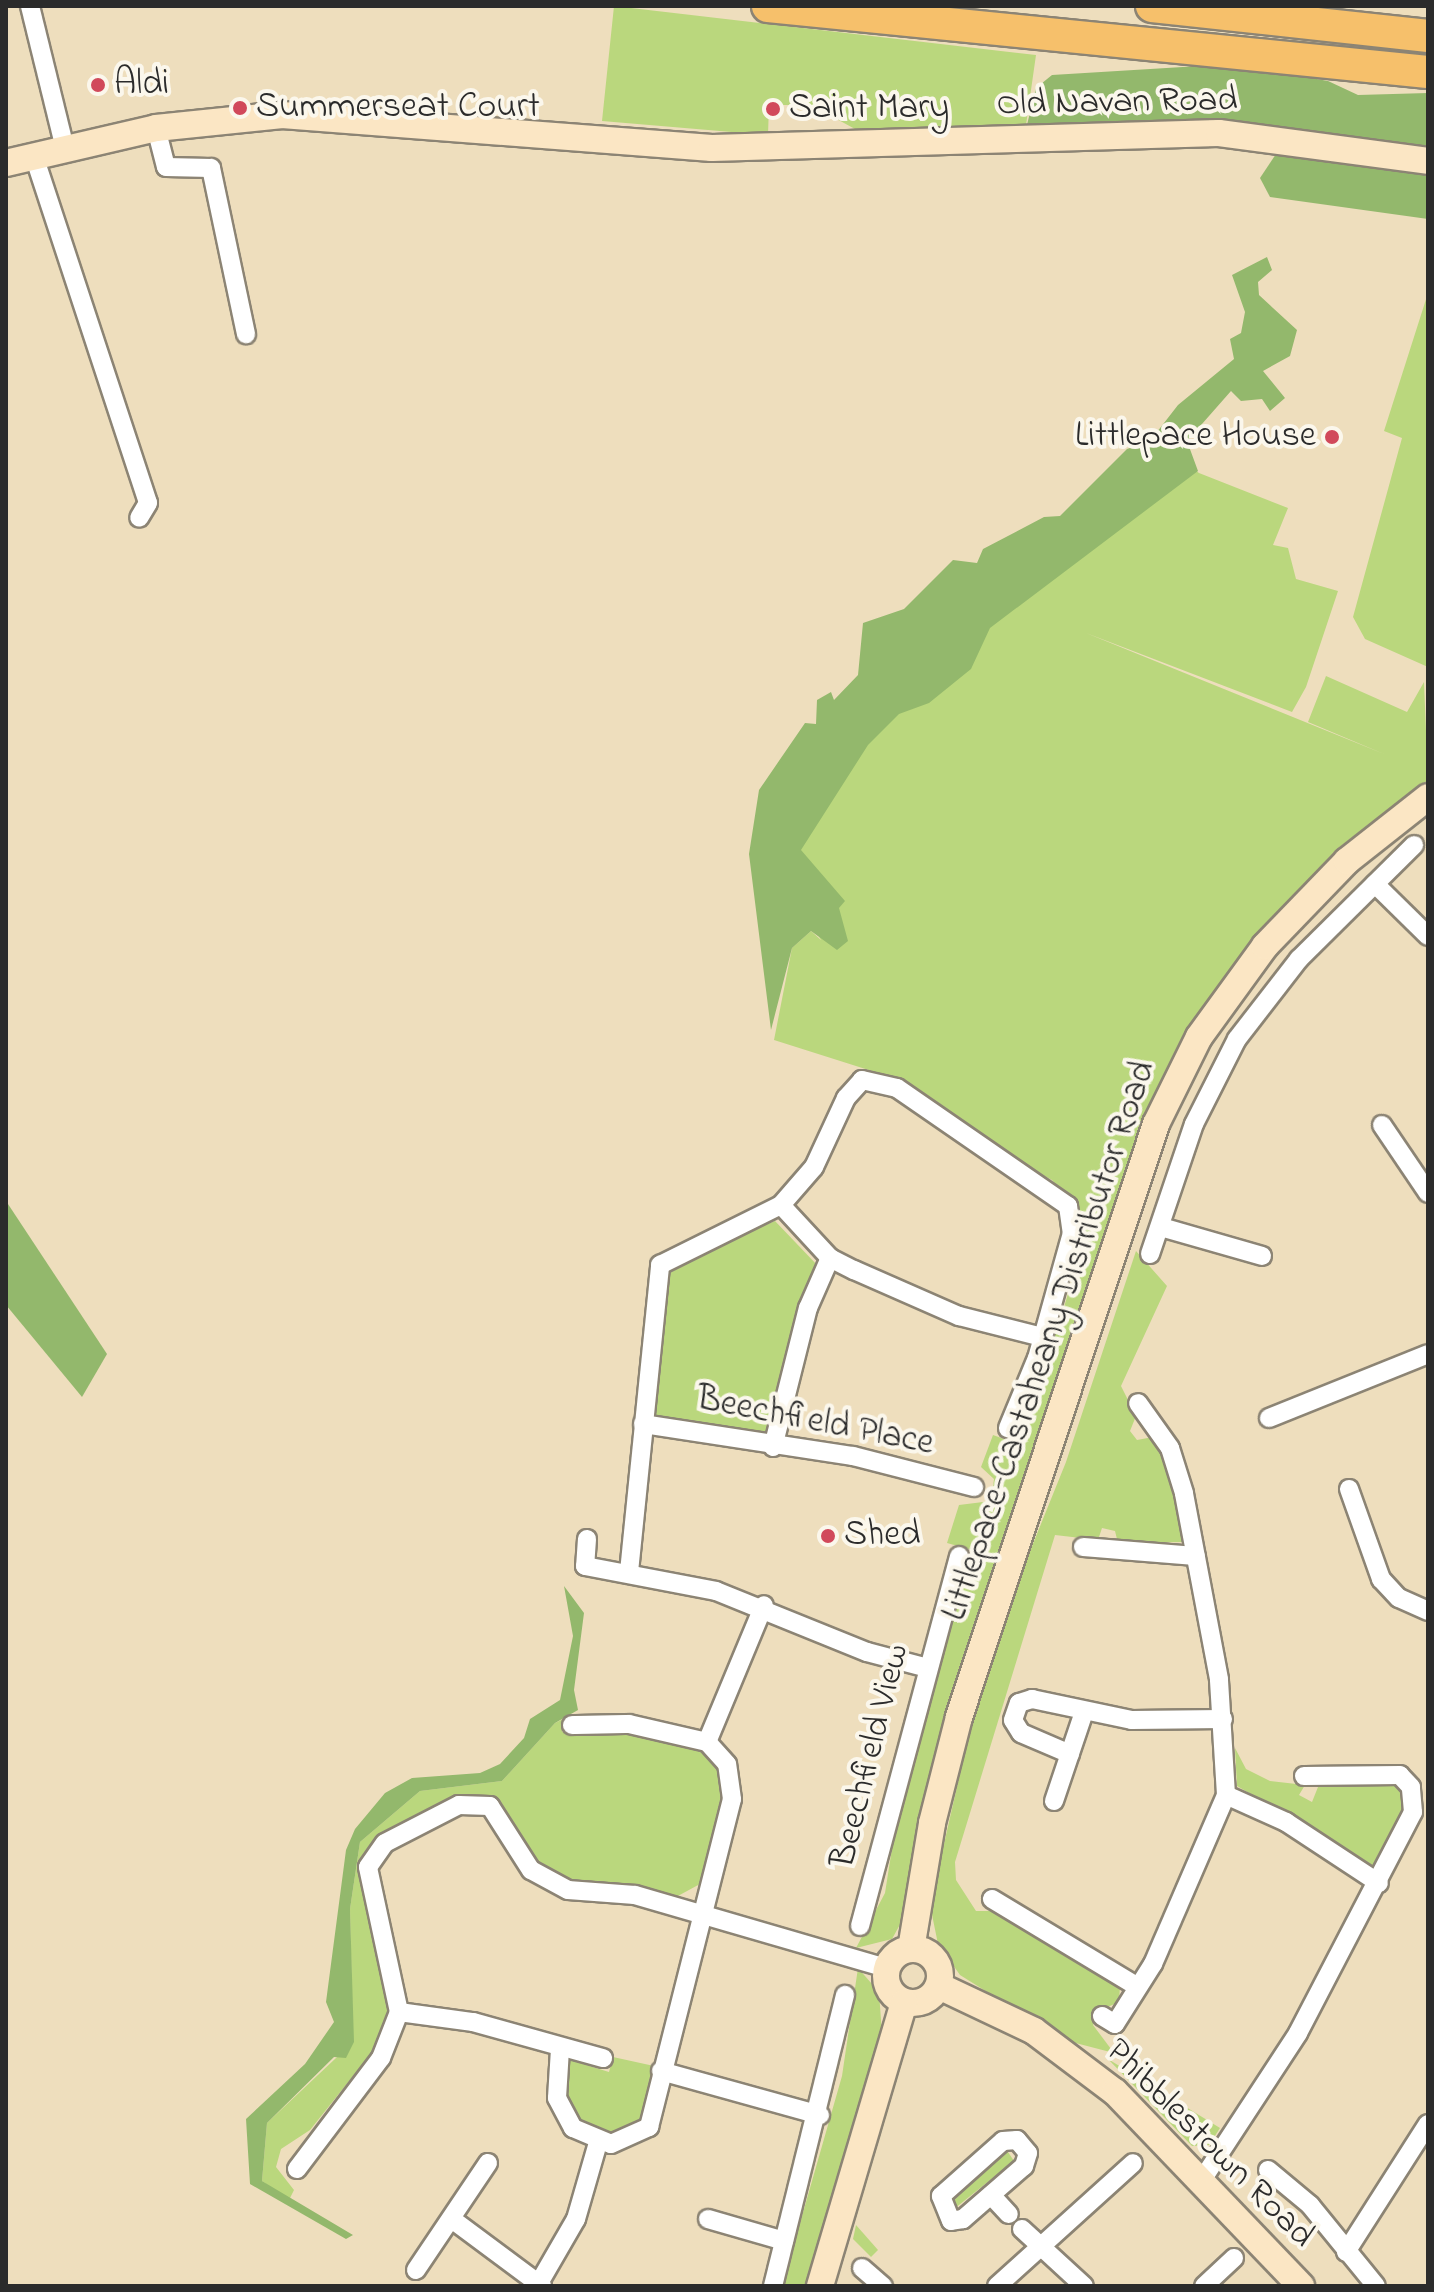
<!DOCTYPE html>
<style>
body{margin:0}
#map{position:relative;width:1434px;height:2292px;overflow:hidden;background:#eedebd;font-family:"Indie Flower",sans-serif}
div>[style]{position:absolute}
[style*='--x']{left:calc(var(--x)*1px);top:calc(var(--y)*1px);width:calc(var(--w)*1px);rotate:calc(var(--a)*1deg)}
.green>*{inset:0;background:#bad77d}
.forest>*{inset:0;background:#93b86c}
.roads{filter:drop-shadow(2px 0 #8c8474) drop-shadow(-2px 0 #8c8474) drop-shadow(0 2px #8c8474) drop-shadow(0 -2px #8c8474)}
.street>*{height:18px;margin:-9px;padding:0 9px;transform-origin:9px;border-radius:9px;background:#fff}
.secondary>*{height:26px;margin:-13px;padding:0 13px;transform-origin:13px;border-radius:13px;background:#fbe6c4}
.secondary>.ring{margin:-13px;padding:0;box-sizing:content-box;background:none;border:26px solid #fbe6c4;border-radius:50%}
.highway>*{height:32px;margin:-16px;padding:0 16px;transform-origin:16px;border-radius:16px;background:#f6c06b}
.dots>*{width:22px;height:22px;translate:-50% -50%;box-sizing:border-box;border:4px solid #fbf7ec;border-radius:50%}
span{translate:-50% -50%;white-space:nowrap;text-align:center;line-height:1.15;-webkit-text-stroke:8px #fbf7ec;paint-order:stroke}
.poi-label{font-size:36px;color:#2b2b2b}
.left{translate:0 -50%;text-align:left}
.right{translate:-100% -50%;text-align:right}
.street-label{font-size:36px;color:#2b2b2b}
.frame{position:absolute;inset:0;border:8px solid #2b2b2b;pointer-events:none}
</style>
<div id="map">
<div class="green">
<div style="clip-path:polygon(614px 6px,1036px 55px,1026px 125px,855px 129px,811px 105px,769px 105px,768px 135px,602px 121px)"></div>
<div style="clip-path:polygon(1428px 293px,1428px 667px,1365px 639px,1353px 617px,1402px 438px,1384px 431px)"></div>
<div style="clip-path:polygon(1171px 452px,1199px 473px,1288px 508px,1273px 545px,1288px 548px,1296px 579px,1338px 591px,1306px 687px,1292px 712px,1086px 633px,1384px 754px,1308px 722px,1326px 676px,1407px 712px,1424px 682px,1428px 780px,1337px 849px,1257px 936px,1165px 1075px,1127px 1164px,951px 1705px,903px 1919px,892px 1939px,856px 1948px,885px 1893px,899px 1804px,972px 1550px,947px 1543px,959px 1505px,991px 1501px,994px 1479px,981px 1467px,993px 1435px,1015px 1443px,1064px 1307px,1073px 1277px,1064px 1273px,1082px 1218px,1052px 1180px,987px 1146px,897px 1079px,774px 1040px,792px 948px,811px 931px,821px 940px,771px 853px,862px 731px)"></div>
<div style="clip-path:polygon(775px 1221px,818px 1266px,790px 1336px,768px 1432px,661px 1420px,653px 1415px,670px 1266px)"></div>
<div style="clip-path:polygon(1136px 1251px,1167px 1286px,1121px 1386px,1136px 1416px,1130px 1431px,1137px 1440px,1153px 1437px,1169px 1463px,1184px 1542px,1118px 1543px,1115px 1531px,1102px 1528px,1098px 1540px,1055px 1535px,955px 1862px,956px 1880px,976px 1911px,1001px 1911px,1120px 1986px,1119px 2002px,1103px 2009px,1093px 2025px,1114px 2053px,1064px 2040px,960px 1975px,938px 1944px,930px 1905px,986px 1660px,1066px 1462px)"></div>
<div style="clip-path:polygon(574px 1714px,562px 1732px,623px 1730px,691px 1746px,716px 1762px,726px 1797px,700px 1884px,676px 1897px,568px 1883px,537px 1866px,502px 1806px,481px 1795px,452px 1798px,387px 1832px,359px 1860px,359px 1877px,391px 2004px,373px 2051px,310px 2130px,281px 2149px,276px 2167px,294px 2190px,289px 2200px,262px 2181px,267px 2123px,353px 2042px,350px 1909px,360px 1842px,420px 1791px,502px 1781px,555px 1723px)"></div>
<div style="clip-path:polygon(1235px 1748px,1246px 1769px,1270px 1781px,1305px 1785px,1299px 1795px,1312px 1802px,1320px 1782px,1383px 1778px,1403px 1786px,1406px 1809px,1375px 1867px,1237px 1786px)"></div>
<div style="clip-path:polygon(858px 1968px,879px 1992px,882px 2034px,810px 2286px,782px 2286px,842px 2076px)"></div>
<div style="clip-path:polygon(613px 2057px,654px 2066px,645px 2121px,612px 2137px,578px 2122px,561px 2086px,570px 2060px,609px 2072px)"></div>
<div style="clip-path:polygon(1108px 2059px,1220px 2128px,1209px 2145px,1192px 2146px)"></div>
<div style="clip-path:polygon(1006px 2149px,1014px 2161px,954px 2209px,952px 2198px)"></div>
<div style="clip-path:polygon(856px 2225px,878px 2250px,871px 2257px,853px 2239px)"></div>
</div>
<div class="forest">
<div style="clip-path:polygon(1232px 64px,1328px 81px,1358px 95px,1428px 93px,1428px 149px,1256px 123px,1026px 129px,1036px 88px,1052px 75px)"></div>
<div style="clip-path:polygon(1278px 151px,1428px 170px,1428px 219px,1270px 197px,1260px 178px)"></div>
<div style="clip-path:polygon(1267px 257px,1272px 270px,1258px 282px,1259px 295px,1297px 330px,1290px 356px,1263px 371px,1285px 398px,1270px 411px,1262px 399px,1241px 401px,1231px 391px,1187px 441px,1198px 471px,990px 628px,971px 669px,929px 703px,899px 714px,868px 745px,801px 850px,845px 901px,839px 908px,848px 941px,837px 950px,811px 931px,792px 948px,771px 1030px,749px 854px,759px 790px,805px 723px,816px 724px,817px 700px,831px 692px,834px 700px,858px 675px,863px 623px,904px 609px,953px 560px,977px 563px,983px 549px,1044px 517px,1060px 516px,1127px 449px,1150px 441px,1178px 405px,1234px 359px,1230px 339px,1241px 333px,1245px 312px,1232px 275px)"></div>
<div style="clip-path:polygon(6px 1201px,107px 1354px,82px 1397px,6px 1305px)"></div>
<div style="clip-path:polygon(564px 1586px,584px 1613px,574px 1690px,578px 1710px,555px 1723px,502px 1781px,420px 1791px,360px 1842px,350px 1909px,354px 2042px,346px 2058px,334px 2057px,267px 2123px,262px 2181px,353px 2235px,346px 2239px,250px 2184px,246px 2119px,305px 2064px,334px 2022px,326px 2002px,346px 1850px,355px 1829px,385px 1793px,412px 1778px,480px 1773px,500px 1764px,524px 1738px,530px 1719px,560px 1700px,573px 1636px)"></div>
</div>
<div class="roads">
<div class="street">
<div style="--x:30;--y:6;--w:147;--a:76.2"></div>
<div style="--x:156;--y:128;--w:40;--a:75.6"></div>
<div style="--x:166;--y:167;--w:45;--a:1.3"></div>
<div style="--x:211;--y:168;--w:170;--a:78.1"></div>
<div style="--x:34;--y:156;--w:365;--a:71.8"></div>
<div style="--x:148;--y:503;--w:17;--a:121"></div>
<div style="--x:1375;--y:884;--w:74;--a:44.5"></div>
<div style="--x:1382;--y:1125;--w:82;--a:55.9"></div>
<div style="--x:781;--y:1205;--w:72;--a:47.2"></div>
<div style="--x:830;--y:1258;--w:27;--a:27"></div>
<div style="--x:854;--y:1270;--w:115;--a:23.7"></div>
<div style="--x:959;--y:1316;--w:86;--a:14.2"></div>
<div style="--x:1161;--y:1227;--w:105;--a:16"></div>
<div style="--x:1150;--y:1254;--w:137;--a:-71.3"></div>
<div style="--x:1194;--y:1124;--w:95;--a:-63.2"></div>
<div style="--x:1237;--y:1039;--w:101;--a:-52.2"></div>
<div style="--x:1299;--y:959;--w:162;--a:-44.7"></div>
<div style="--x:1269;--y:1418;--w:171;--a:-21.9"></div>
<div style="--x:643;--y:1424;--w:212;--a:8.7"></div>
<div style="--x:853;--y:1456;--w:125;--a:14.4"></div>
<div style="--x:773;--y:1447;--w:143;--a:-75.9"></div>
<div style="--x:808;--y:1308;--w:55;--a:-66.3"></div>
<div style="--x:1349;--y:1489;--w:96;--a:70.4"></div>
<div style="--x:1381;--y:1579;--w:26;--a:47"></div>
<div style="--x:1399;--y:1598;--w:32;--a:24"></div>
<div style="--x:587;--y:1539;--w:27;--a:94"></div>
<div style="--x:585;--y:1566;--w:133;--a:10.8"></div>
<div style="--x:716;--y:1591;--w:163;--a:22"></div>
<div style="--x:867;--y:1652;--w:59;--a:14.7"></div>
<div style="--x:1083;--y:1547;--w:113;--a:4.6"></div>
<div style="--x:629;--y:1572;--w:309;--a:-84.2"></div>
<div style="--x:660;--y:1265;--w:135;--a:-26.4"></div>
<div style="--x:781;--y:1205;--w:50;--a:-49"></div>
<div style="--x:814;--y:1167;--w:76;--a:-65.1"></div>
<div style="--x:846;--y:1098;--w:24;--a:-48"></div>
<div style="--x:862;--y:1080;--w:36;--a:13"></div>
<div style="--x:897;--y:1088;--w:208;--a:34.6"></div>
<div style="--x:1068;--y:1206;--w:27;--a:82"></div>
<div style="--x:1072;--y:1233;--w:130;--a:105.6"></div>
<div style="--x:1037;--y:1358;--w:76;--a:112.5"></div>
<div style="--x:707;--y:1742;--w:148;--a:-67.4"></div>
<div style="--x:1070;--y:1754;--w:53;--a:-156.8"></div>
<div style="--x:1021;--y:1733;--w:15;--a:-122"></div>
<div style="--x:1013;--y:1720;--w:18;--a:-71"></div>
<div style="--x:1019;--y:1703;--w:14;--a:-17"></div>
<div style="--x:1032;--y:1699;--w:102;--a:11.9"></div>
<div style="--x:1132;--y:1720;--w:91;--a:-0.6"></div>
<div style="--x:1226;--y:1795;--w:66;--a:24.2"></div>
<div style="--x:1286;--y:1822;--w:111;--a:33.3"></div>
<div style="--x:1054;--y:1801;--w:94;--a:-71.4"></div>
<div style="--x:992;--y:1899;--w:170;--a:31.1"></div>
<div style="--x:860;--y:1926;--w:383;--a:-75"></div>
<div style="--x:399;--y:2012;--w:75;--a:7.7"></div>
<div style="--x:473;--y:2022;--w:135;--a:15.5"></div>
<div style="--x:1102;--y:2016;--w:15;--a:32"></div>
<div style="--x:1115;--y:2024;--w:71;--a:-57.7"></div>
<div style="--x:1153;--y:1964;--w:184;--a:-66.6"></div>
<div style="--x:1226;--y:1795;--w:116;--a:-93.5"></div>
<div style="--x:1219;--y:1679;--w:189;--a:-100.7"></div>
<div style="--x:1184;--y:1493;--w:47;--a:-107.3"></div>
<div style="--x:1170;--y:1448;--w:55;--a:-125.4"></div>
<div style="--x:560;--y:2049;--w:49;--a:93.5"></div>
<div style="--x:557;--y:2098;--w:34;--a:62"></div>
<div style="--x:573;--y:2128;--w:41;--a:22.8"></div>
<div style="--x:611;--y:2144;--w:42;--a:-24.1"></div>
<div style="--x:649;--y:2127;--w:338;--a:-75.8"></div>
<div style="--x:732;--y:1799;--w:35;--a:-98"></div>
<div style="--x:727;--y:1764;--w:30;--a:-132"></div>
<div style="--x:707;--y:1742;--w:80;--a:-167"></div>
<div style="--x:629;--y:1724;--w:57;--a:179"></div>
<div style="--x:661;--y:2071;--w:165;--a:15.5"></div>
<div style="--x:1017;--y:2140;--w:17;--a:50"></div>
<div style="--x:1028;--y:2153;--w:14;--a:107"></div>
<div style="--x:1024;--y:2166;--w:81;--a:139"></div>
<div style="--x:963;--y:2219;--w:12;--a:171"></div>
<div style="--x:951;--y:2221;--w:27;--a:-112"></div>
<div style="--x:941;--y:2196;--w:83;--a:-41.6"></div>
<div style="--x:1003;--y:2141;--w:14;--a:-4"></div>
<div style="--x:297;--y:2169;--w:139;--a:-52.9"></div>
<div style="--x:381;--y:2058;--w:49;--a:-68.6"></div>
<div style="--x:399;--y:2012;--w:148;--a:-102.1"></div>
<div style="--x:368;--y:1867;--w:29;--a:-55"></div>
<div style="--x:385;--y:1843;--w:83;--a:-27.2"></div>
<div style="--x:459;--y:1805;--w:31;--a:2"></div>
<div style="--x:490;--y:1806;--w:76;--a:57.4"></div>
<div style="--x:531;--y:1870;--w:42;--a:28.4"></div>
<div style="--x:568;--y:1890;--w:67;--a:4.3"></div>
<div style="--x:635;--y:1895;--w:262;--a:16.2"></div>
<div style="--x:1268;--y:2170;--w:55;--a:39.8"></div>
<div style="--x:1310;--y:2205;--w:104;--a:50.8"></div>
<div style="--x:1200;--y:2183;--w:179;--a:-56.8"></div>
<div style="--x:1298;--y:2033;--w:249;--a:-62.5"></div>
<div style="--x:1413;--y:1812;--w:25;--a:-95"></div>
<div style="--x:1411;--y:1787;--w:16;--a:-133"></div>
<div style="--x:1400;--y:1775;--w:96;--a:179.4"></div>
<div style="--x:991;--y:2195;--w:26;--a:47"></div>
<div style="--x:708;--y:2219;--w:79;--a:16.1"></div>
<div style="--x:453;--y:2220;--w:111;--a:36.6"></div>
<div style="--x:1022;--y:2229;--w:84;--a:42.6"></div>
<div style="--x:1346;--y:2252;--w:152;--a:-57.4"></div>
<div style="--x:862;--y:2268;--w:28;--a:41"></div>
<div style="--x:416;--y:2270;--w:129;--a:-56.1"></div>
<div style="--x:539;--y:2283;--w:74;--a:-60"></div>
<div style="--x:576;--y:2219;--w:79;--a:-73.9"></div>
<div style="--x:773;--y:2286;--w:300;--a:-76.1"></div>
<div style="--x:997;--y:2286;--w:183;--a:-42.1"></div>
<div style="--x:1204;--y:2286;--w:41;--a:-43"></div>
</div>
<div class="secondary">
<div style="--x:6;--y:163;--w:154;--a:-13.1"></div>
<div style="--x:156;--y:128;--w:127;--a:-5.9"></div>
<div style="--x:282;--y:115;--w:431;--a:4.4"></div>
<div style="--x:712;--y:148;--w:507;--a:-1.69"></div>
<div style="--x:1219;--y:133;--w:211;--a:7.6"></div>
<div class="ring" style="left:886px;top:1949px;width:28px;height:28px"></div>
<div style="--x:911;--y:1949;--w:128;--a:-80.5"></div>
<div style="--x:932;--y:1823;--w:109;--a:-75.7"></div>
<div style="--x:959;--y:1717;--w:625;--a:-71.62"></div>
<div style="--x:1156;--y:1124;--w:97;--a:-63.7"></div>
<div style="--x:1199;--y:1037;--w:112;--a:-54"></div>
<div style="--x:1265;--y:946;--w:118;--a:-46"></div>
<div style="--x:1347;--y:861;--w:103;--a:-38.3"></div>
<div style="--x:939;--y:1986;--w:105;--a:25.3"></div>
<div style="--x:1034;--y:2031;--w:101;--a:37"></div>
<div style="--x:1115;--y:2092;--w:269;--a:46.2"></div>
<div style="--x:820;--y:2286;--w:296;--a:-73.5"></div>
</div>
<div class="highway">
<div style="--x:768;--y:6;--w:663;--a:5.71"></div>
<div style="--x:1152;--y:6;--w:278;--a:6.2"></div>
</div>
</div>
<div class="dots">
<div style="left:98px;top:85px;background:#d1495b"></div>
<div style="left:240px;top:108px;background:#d1495b"></div>
<div style="left:773px;top:109px;background:#d1495b"></div>
<div style="left:1332px;top:437px;background:#d1495b"></div>
<div style="left:828px;top:1536px;background:#d1495b"></div>
</div>
<div class="poi-label">
<span class="left" style="left:114px;top:85px">Aldi</span>
<span class="left" style="left:256px;top:108px">Summerseat Court</span>
<span class="left" style="left:789px;top:109px">Saint Mary</span>
<span class="right" style="left:1316px;top:437px">Littlepace House</span>
<span class="left" style="left:844px;top:1536px">Shed</span>
</div>
<div class="street-label">
<span style="left:1117px;top:103px;rotate:-1deg">Old Navan Road</span>
<span style="left:1050px;top:1341px;rotate:-71deg">Littlepace-Castaheany Distributor Road</span>
<span style="left:815px;top:1422px;rotate:11deg">Beechfield Place</span>
<span style="left:871px;top:1756px;rotate:-76deg">Beechfield View</span>
<span style="left:1209px;top:2144px;rotate:45deg">Phibblestown Road</span>
</div>
<div class="frame"></div>
</div>
